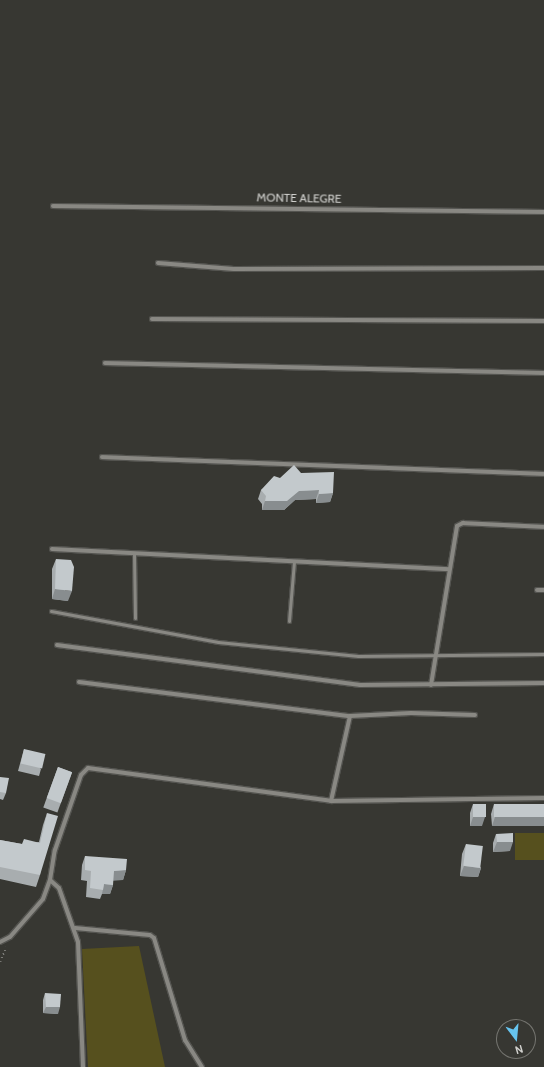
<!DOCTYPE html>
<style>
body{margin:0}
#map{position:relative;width:544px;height:1067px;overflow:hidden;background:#373732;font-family:Cabin,sans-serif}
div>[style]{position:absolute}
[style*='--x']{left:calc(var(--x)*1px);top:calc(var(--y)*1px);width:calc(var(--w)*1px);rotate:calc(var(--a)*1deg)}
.green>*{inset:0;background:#56501e;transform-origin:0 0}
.path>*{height:1.5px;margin-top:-0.75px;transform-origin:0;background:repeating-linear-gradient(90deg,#7b7b77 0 1px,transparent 0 4px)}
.roads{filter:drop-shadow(1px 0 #545450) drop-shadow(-1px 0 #545450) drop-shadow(0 1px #545450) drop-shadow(0 -1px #545450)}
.lane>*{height:3px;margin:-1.5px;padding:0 1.5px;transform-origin:1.5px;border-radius:1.5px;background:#898883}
.street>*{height:4px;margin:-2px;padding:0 2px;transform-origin:2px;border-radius:2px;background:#898883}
.wall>*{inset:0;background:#a8adaf;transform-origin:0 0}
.shaded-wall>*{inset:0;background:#888d8f}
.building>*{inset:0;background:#c3c9cc;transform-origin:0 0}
span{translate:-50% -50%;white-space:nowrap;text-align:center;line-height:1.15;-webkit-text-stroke:4px #373732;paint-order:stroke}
.street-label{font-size:12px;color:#d1d1ce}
.north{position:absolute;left:496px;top:1019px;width:40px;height:40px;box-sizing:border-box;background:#373732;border:1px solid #757570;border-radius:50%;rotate:164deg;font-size:11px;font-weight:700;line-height:16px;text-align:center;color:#d1d1ce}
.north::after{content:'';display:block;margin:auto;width:14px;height:18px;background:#66c4ef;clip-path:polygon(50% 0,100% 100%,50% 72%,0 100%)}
</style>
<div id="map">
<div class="green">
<div style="left:515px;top:833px;width:29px;height:27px"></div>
<div style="clip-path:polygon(139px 946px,165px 1067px,88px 1067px,82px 949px)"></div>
</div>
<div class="path">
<div style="--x:0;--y:962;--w:16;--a:-68"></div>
</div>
<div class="roads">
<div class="lane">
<div style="--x:134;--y:553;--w:65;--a:89.1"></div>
<div style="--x:51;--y:611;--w:170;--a:10.5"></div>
<div style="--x:218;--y:642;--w:141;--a:5.7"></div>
<div style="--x:358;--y:656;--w:186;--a:-0.6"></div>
<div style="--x:289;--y:621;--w:60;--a:-85.2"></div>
</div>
<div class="street">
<div style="--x:53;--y:206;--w:491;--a:0.7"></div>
<div style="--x:158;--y:263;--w:76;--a:4.5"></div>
<div style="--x:234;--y:269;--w:310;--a:-0.2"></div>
<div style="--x:152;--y:319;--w:392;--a:0.3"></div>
<div style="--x:105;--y:363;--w:439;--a:1.3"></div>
<div style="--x:102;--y:457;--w:442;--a:2.2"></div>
<div style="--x:52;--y:549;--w:398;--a:2.9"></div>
<div style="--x:537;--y:590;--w:7;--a:0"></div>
<div style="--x:57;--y:645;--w:306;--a:7.5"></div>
<div style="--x:360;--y:685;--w:184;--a:-0.6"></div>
<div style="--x:79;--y:682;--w:273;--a:7.2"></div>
<div style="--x:350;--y:716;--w:61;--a:-2.8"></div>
<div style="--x:411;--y:713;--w:64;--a:1.8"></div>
<div style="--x:431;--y:685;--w:161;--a:-80.7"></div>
<div style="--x:457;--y:526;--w:7;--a:-27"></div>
<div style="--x:463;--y:523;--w:81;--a:2.8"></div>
<div style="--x:331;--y:801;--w:87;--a:-77.4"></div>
<div style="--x:50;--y:880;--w:12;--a:42"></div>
<div style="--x:59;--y:888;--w:57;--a:70.6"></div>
<div style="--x:78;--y:942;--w:125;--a:87.7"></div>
<div style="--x:75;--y:928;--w:75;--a:5.3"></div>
<div style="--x:150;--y:935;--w:5;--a:37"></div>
<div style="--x:154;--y:938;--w:107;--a:73.1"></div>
<div style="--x:185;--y:1040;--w:32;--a:58"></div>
<div style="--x:0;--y:942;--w:11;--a:-27"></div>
<div style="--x:10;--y:937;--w:50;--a:-49"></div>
<div style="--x:43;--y:899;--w:20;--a:-70"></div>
<div style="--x:50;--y:880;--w:30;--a:-81"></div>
<div style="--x:55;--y:850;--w:79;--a:-70.9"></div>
<div style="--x:81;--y:775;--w:10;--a:-45"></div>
<div style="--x:88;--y:768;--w:245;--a:7.7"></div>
<div style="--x:331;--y:801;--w:213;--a:-0.8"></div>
</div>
</div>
<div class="wall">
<div style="clip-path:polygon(301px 473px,333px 493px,330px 502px,316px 503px,316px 499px,295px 500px,284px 510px,262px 510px,262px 504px,258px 499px,261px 490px,280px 478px)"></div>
<div style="clip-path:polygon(56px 559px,68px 601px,52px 599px,52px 569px)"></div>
<div style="clip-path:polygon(24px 749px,41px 769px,39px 776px,18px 771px)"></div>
<div style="left:58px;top:767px;width:15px;height:43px;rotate:20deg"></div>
<div style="clip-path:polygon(0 777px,6px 793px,3px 800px,0 799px)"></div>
<div style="clip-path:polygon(473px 804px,482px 826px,470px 826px,470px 813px)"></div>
<div style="clip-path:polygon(494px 804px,544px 804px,492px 826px,491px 814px)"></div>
<div style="clip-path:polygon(47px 813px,40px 875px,36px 887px,0 879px,0 840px,22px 844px,39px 842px,43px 825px)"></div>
<div style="clip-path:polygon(496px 834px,510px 851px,493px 852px,493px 843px)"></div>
<div style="clip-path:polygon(466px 844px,481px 868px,478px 877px,460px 876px,462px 854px)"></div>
<div style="clip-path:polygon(85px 856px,126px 870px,123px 880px,113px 880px,113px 885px,110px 894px,102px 894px,100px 899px,86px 897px,87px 881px,81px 880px,82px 865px)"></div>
<div style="clip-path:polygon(45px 993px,58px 1014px,43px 1013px,43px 1000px)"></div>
</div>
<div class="shaded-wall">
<div style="clip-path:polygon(319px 490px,316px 499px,295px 500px,284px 510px,262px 510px,265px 501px,299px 491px)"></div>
<div style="clip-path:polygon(333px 493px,330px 502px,316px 503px,319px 494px)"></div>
<div style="clip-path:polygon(55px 589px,72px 591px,68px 601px,52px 599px)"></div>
<div style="clip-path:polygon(544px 816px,544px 826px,492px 826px,495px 817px)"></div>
<div style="clip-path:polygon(473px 817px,485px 817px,482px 826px,470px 826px)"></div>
<div style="clip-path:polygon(497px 842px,513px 842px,510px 851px,493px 852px)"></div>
<div style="clip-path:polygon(464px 866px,481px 868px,478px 877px,460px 876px)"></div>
<div style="clip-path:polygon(126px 870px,123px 880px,110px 881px,114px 871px)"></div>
<div style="clip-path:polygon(104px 884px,113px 885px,110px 894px,102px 894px)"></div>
<div style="clip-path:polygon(46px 1007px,60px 1007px,58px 1014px,43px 1013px)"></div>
</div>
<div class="building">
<div style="clip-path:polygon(294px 465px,301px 473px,334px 472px,333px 493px,319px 494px,319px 490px,299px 491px,287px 501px,265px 501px,266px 496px,261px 490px,274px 476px,280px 478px)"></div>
<div style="clip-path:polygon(56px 559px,71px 560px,74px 567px,72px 591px,55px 589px)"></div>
<div style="left:24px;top:749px;width:22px;height:15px;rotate:13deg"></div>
<div style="left:58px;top:767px;width:15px;height:33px;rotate:20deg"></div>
<div style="clip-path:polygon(0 777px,9px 778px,6px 793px,0 792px)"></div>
<div style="left:473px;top:804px;width:13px;height:13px"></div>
<div style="left:494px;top:804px;width:50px;height:13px"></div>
<div style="clip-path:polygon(47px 813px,58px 816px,40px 875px,0 867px,0 840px,22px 844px,24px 839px,40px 843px)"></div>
<div style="clip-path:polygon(513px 833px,513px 842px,497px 842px,496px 834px)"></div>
<div style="left:466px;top:844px;width:17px;height:22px;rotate:7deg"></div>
<div style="clip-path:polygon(85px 856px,127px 859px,126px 870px,114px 871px,113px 885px,104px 884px,103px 890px,90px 888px,91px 871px,85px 870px)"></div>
<div style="clip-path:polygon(45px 993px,61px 994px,60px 1007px,46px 1007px)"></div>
</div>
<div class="street-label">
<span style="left:299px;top:198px;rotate:1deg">MONTE ALEGRE</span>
</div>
<div class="north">N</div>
</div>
